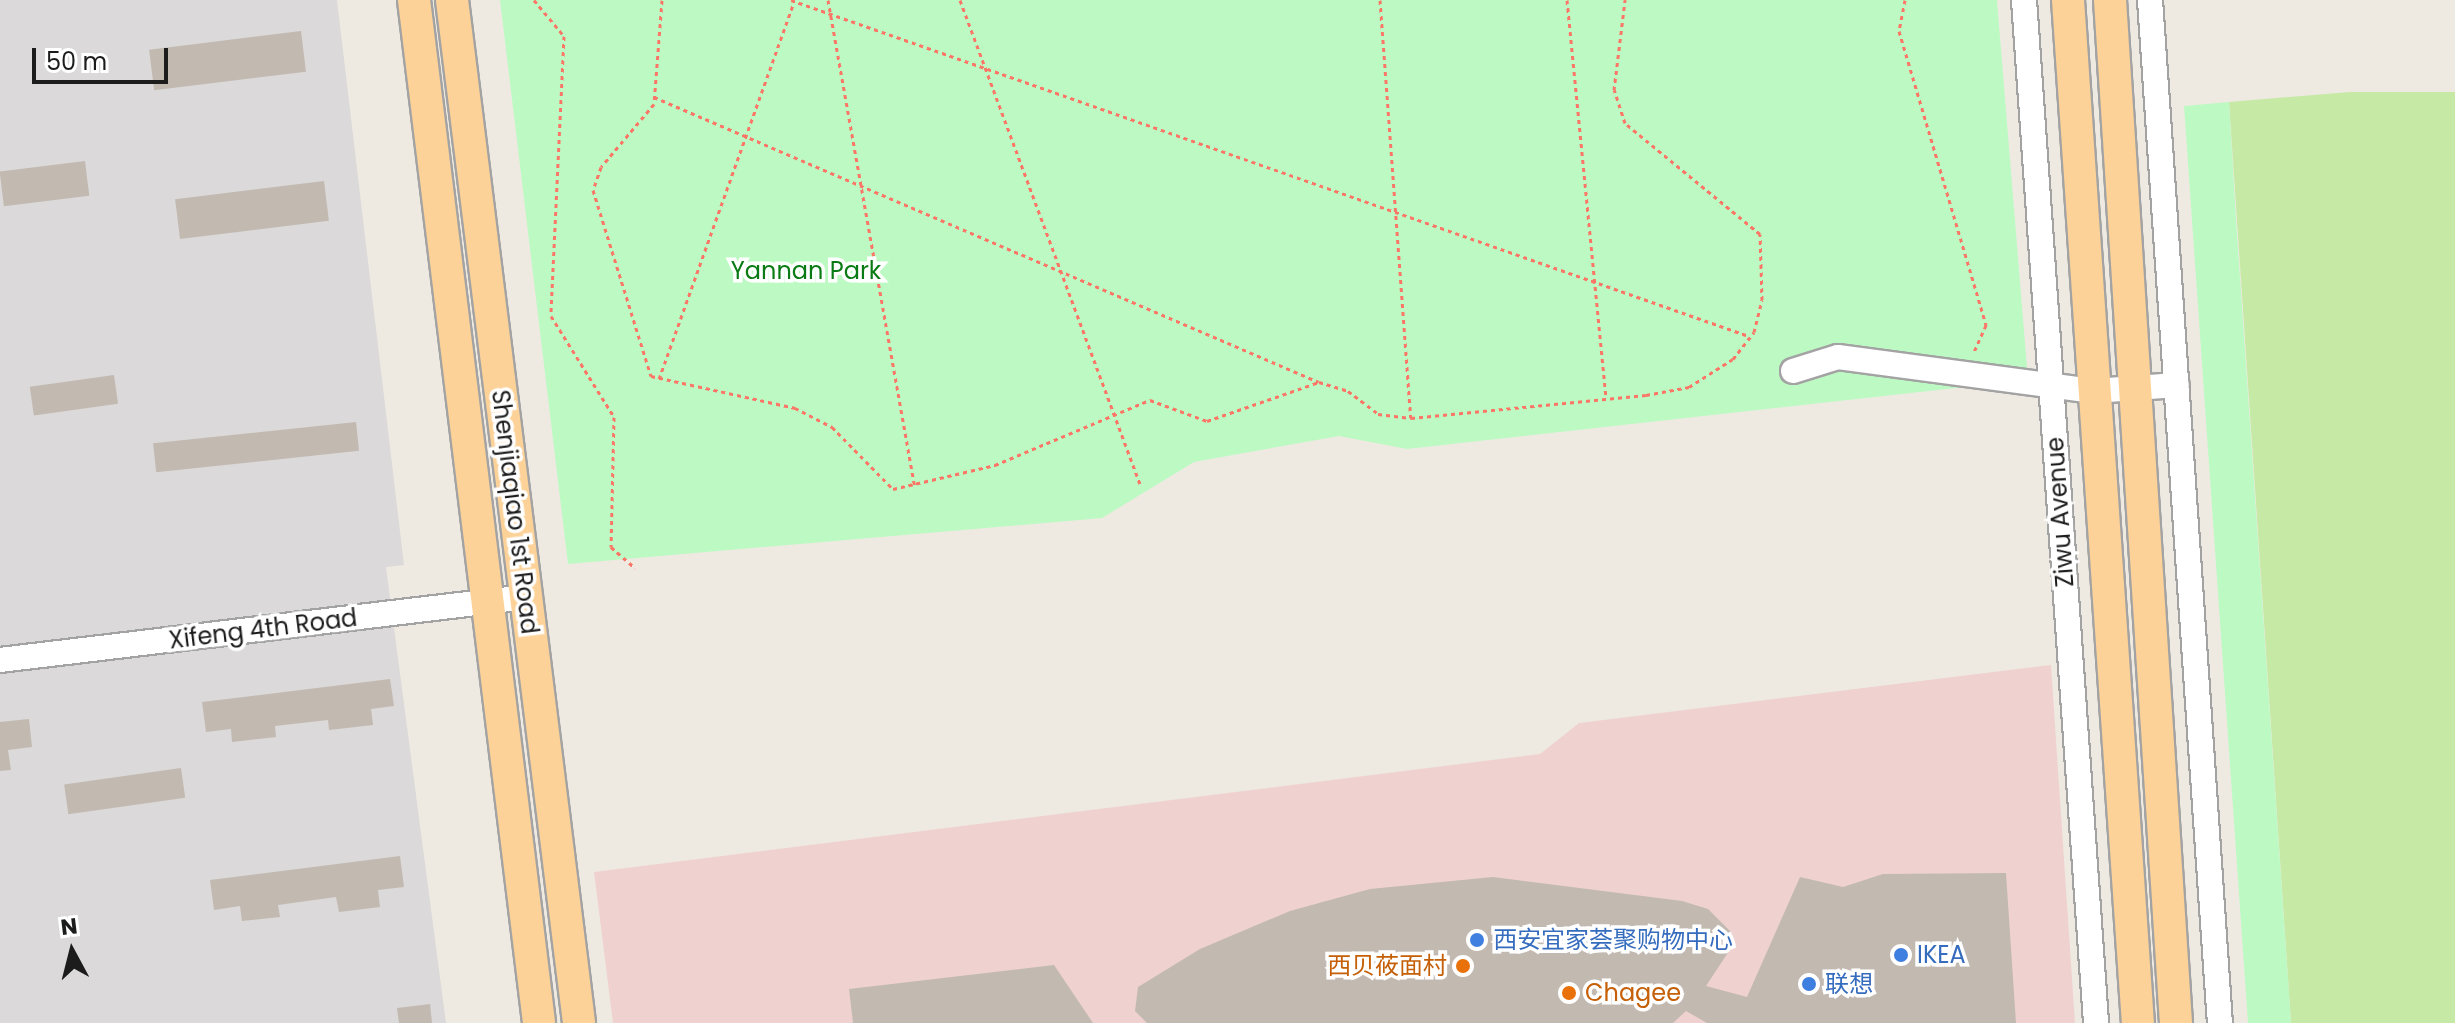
<!DOCTYPE html>
<meta charset="utf-8">
<style>
body{margin:0}
#map{position:relative;width:2455px;height:1023px;overflow:hidden;background:#eeeae2;font-family:Poppins,"Noto Sans SC",sans-serif}
div>[style]{position:absolute}
[style*='--x']{left:calc(var(--x)*1px);top:calc(var(--y)*1px);width:calc(var(--w)*1px);rotate:calc(var(--a)*1deg)}
.residential>*{inset:0;background:#dbd9d9}
.commercial>*{inset:0;background:#efd2d0}
.grass>*{inset:0;background:#c7e9a6}
.park>*{inset:0;background:#bdfac3}
.building>*{inset:0;background:#c2b9b1;transform-origin:0 0}
.path>*{height:3px;margin-top:-1.5px;transform-origin:0;background:repeating-linear-gradient(90deg,#fb7666 0 4px,transparent 0 8px)}
.roads{filter:drop-shadow(2px 0 #a3a3a3) drop-shadow(-2px 0 #a3a3a3) drop-shadow(0 2px #a3a3a3) drop-shadow(0 -2px #a3a3a3)}
.minor>*{height:24px;margin:-12px;padding:0 12px;transform-origin:12px;border-radius:12px;background:#fff}
.major>*{height:32px;margin:-16px;padding:0 16px;transform-origin:16px;border-radius:16px;background:#fdd298}
.dots>*{width:22px;height:22px;translate:-50% -50%;box-sizing:border-box;border:4px solid #fff;border-radius:50%}
span{translate:-50% -50%;white-space:nowrap;text-align:center;line-height:1.15;-webkit-text-stroke:7px #fff;paint-order:stroke}
.park-label{font-size:24px;color:#0a7b14}
.street-label{font-size:24px;color:#1c1c1c}
.shop-label{font-size:24px;color:#366cbe}
.left{translate:0 -50%;text-align:left}
.food-label{font-size:24px;color:#c56008}
.right{translate:-100% -50%;text-align:right}
.north{position:absolute;left:32px;top:911px;width:80px;height:80px;-webkit-text-stroke:6px #fff;paint-order:stroke;rotate:353deg;font-size:22px;font-weight:700;line-height:32px;text-align:center;color:#1c1c1c}
.north::after{content:'';display:block;margin:auto;width:28px;height:36px;background:#1c1c1c;clip-path:polygon(50% 0,100% 100%,50% 72%,0 100%)}
.scale{position:absolute;left:32px;top:48px;width:136px;height:36px;box-sizing:border-box;border:4px solid #1c1c1c;border-top:0;padding-left:10px;font-size:24px;line-height:28px;white-space:nowrap;color:#1c1c1c;-webkit-text-stroke:6px #fff;paint-order:stroke}
</style>
<div id="map">
<div class="residential">
<div style="clip-path:polygon(0 0,337px 0,404px 565px,386px 567px,446px 1023px,0 1023px)"></div>
</div>
<div class="commercial">
<div style="clip-path:polygon(2051px 665px,2075px 1023px,613px 1023px,594px 872px,1540px 754px,1579px 723px)"></div>
</div>
<div class="grass">
<div style="clip-path:polygon(2350px 92px,2455px 92px,2455px 1023px,2291px 1023px,2229px 102px)"></div>
</div>
<div class="park">
<div style="clip-path:polygon(500px 0,1997px 0,2028px 380px,1407px 449px,1339px 436px,1194px 462px,1102px 518px,568px 564px)"></div>
<div style="clip-path:polygon(2229px 102px,2236px 219px,2291px 1023px,2248px 1023px,2184px 106px)"></div>
</div>
<div class="building">
<div style="left:301px;top:31px;width:41px;height:153px;rotate:83deg"></div>
<div style="left:85px;top:161px;width:35px;height:86px;rotate:83deg"></div>
<div style="left:324px;top:181px;width:40px;height:150px;rotate:83deg"></div>
<div style="left:114px;top:375px;width:29px;height:85px;rotate:82deg"></div>
<div style="left:356px;top:422px;width:29px;height:204px;rotate:84deg"></div>
<div style="clip-path:polygon(390px 679px,394px 706px,371px 709px,373px 725px,329px 730px,328px 720px,275px 726px,276px 737px,232px 742px,231px 729px,206px 732px,202px 702px)"></div>
<div style="clip-path:polygon(29px 719px,32px 747px,8px 750px,11px 770px,0 771px,0 722px)"></div>
<div style="left:181px;top:768px;width:30px;height:118px;rotate:82deg"></div>
<div style="clip-path:polygon(400px 856px,404px 887px,378px 890px,380px 907px,339px 912px,336px 897px,278px 905px,280px 917px,242px 921px,240px 906px,214px 910px,210px 880px)"></div>
<div style="clip-path:polygon(2006px 873px,2016px 1023px,1707px 1023px,1686px 1011px,1673px 1023px,1147px 1023px,1135px 1011px,1138px 987px,1200px 949px,1290px 911px,1370px 889px,1493px 877px,1682px 901px,1708px 909px,1730px 931px,1731px 948px,1706px 986px,1747px 997px,1800px 877px,1843px 887px,1883px 874px)"></div>
<div style="clip-path:polygon(1054px 965px,1093px 1023px,853px 1023px,849px 989px)"></div>
<div style="clip-path:polygon(430px 1004px,432px 1023px,399px 1023px,397px 1008px)"></div>
</div>
<div class="path">
<div style="--x:534;--y:0;--w:47;--a:50.2"></div>
<div style="--x:564;--y:36;--w:280;--a:92.7"></div>
<div style="--x:551;--y:316;--w:119;--a:58"></div>
<div style="--x:614;--y:417;--w:130;--a:91.3"></div>
<div style="--x:611;--y:547;--w:32;--a:41"></div>
<div style="--x:662;--y:0;--w:104;--a:94.4"></div>
<div style="--x:654;--y:104;--w:82;--a:130.1"></div>
<div style="--x:601;--y:167;--w:24;--a:109"></div>
<div style="--x:593;--y:190;--w:195;--a:72.7"></div>
<div style="--x:651;--y:376;--w:148;--a:12.5"></div>
<div style="--x:795;--y:408;--w:42;--a:27.2"></div>
<div style="--x:832;--y:427;--w:87;--a:45.5"></div>
<div style="--x:893;--y:489;--w:105;--a:-13.2"></div>
<div style="--x:995;--y:465;--w:168;--a:-22.8"></div>
<div style="--x:1150;--y:400;--w:61;--a:20.2"></div>
<div style="--x:1207;--y:421;--w:119;--a:-19.2"></div>
<div style="--x:1319;--y:382;--w:30;--a:17"></div>
<div style="--x:1348;--y:391;--w:38;--a:37"></div>
<div style="--x:1378;--y:414;--w:33;--a:7"></div>
<div style="--x:1411;--y:418;--w:236;--a:-5.6"></div>
<div style="--x:1646;--y:395;--w:44;--a:-10.5"></div>
<div style="--x:1689;--y:387;--w:52;--a:-32.5"></div>
<div style="--x:1733;--y:359;--w:34;--a:-52"></div>
<div style="--x:1754;--y:332;--w:33;--a:-76"></div>
<div style="--x:1762;--y:300;--w:66;--a:-91.7"></div>
<div style="--x:1760;--y:234;--w:175;--a:-140.6"></div>
<div style="--x:1625;--y:123;--w:35;--a:-108"></div>
<div style="--x:1614;--y:90;--w:91;--a:-83"></div>
<div style="--x:791;--y:0;--w:1015;--a:19.33"></div>
<div style="--x:828;--y:0;--w:495;--a:79.9"></div>
<div style="--x:960;--y:0;--w:516;--a:69.6"></div>
<div style="--x:1380;--y:0;--w:419;--a:85.8"></div>
<div style="--x:1567;--y:0;--w:399;--a:84.4"></div>
<div style="--x:1905;--y:0;--w:32;--a:101"></div>
<div style="--x:1899;--y:31;--w:307;--a:73.5"></div>
<div style="--x:1986;--y:325;--w:30;--a:114"></div>
<div style="--x:654;--y:97;--w:723;--a:23.2"></div>
<div style="--x:659;--y:379;--w:400;--a:-70.3"></div>
</div>
<div class="roads">
<div class="minor">
<div style="--x:2024;--y:0;--w:1026;--a:85.97"></div>
<div style="--x:2150;--y:0;--w:1025;--a:86.09"></div>
<div style="--x:1793;--y:371;--w:47;--a:-17.3"></div>
<div style="--x:1838;--y:357;--w:258;--a:7.6"></div>
<div style="--x:2094;--y:391;--w:83;--a:-4.1"></div>
<div style="--x:0;--y:660;--w:530;--a:-6.83"></div>
</div>
<div class="major">
<div style="--x:414;--y:0;--w:1031;--a:83.03"></div>
<div style="--x:452;--y:0;--w:1031;--a:82.92"></div>
<div style="--x:2068;--y:0;--w:1025;--a:86.09"></div>
<div style="--x:2110;--y:0;--w:1025;--a:86.31"></div>
</div>
</div>
<div class="dots">
<div style="left:1477px;top:940px;background:#3f7fe0"></div>
<div style="left:1901px;top:955px;background:#3f7fe0"></div>
<div style="left:1463px;top:966px;background:#e8710a"></div>
<div style="left:1809px;top:984px;background:#3f7fe0"></div>
<div style="left:1569px;top:993px;background:#e8710a"></div>
</div>
<div class="park-label">
<span style="left:806px;top:271px">Yannan Park</span>
</div>
<div class="street-label">
<span style="left:515px;top:512px;rotate:83deg">Shenjiaqiao 1st Road</span>
<span style="left:2060px;top:512px;rotate:-94deg">Ziwu Avenue</span>
<span style="left:263px;top:629px;rotate:-7deg">Xifeng 4th Road</span>
</div>
<div class="shop-label">
<span class="left" style="left:1493px;top:940px">西安宜家荟聚购物中心</span>
<span class="left" style="left:1917px;top:955px">IKEA</span>
<span class="left" style="left:1825px;top:984px">联想</span>
</div>
<div class="food-label">
<span class="right" style="left:1447px;top:966px">西贝莜面村</span>
<span class="left" style="left:1585px;top:993px">Chagee</span>
</div>
<div class="north">N</div>
<div class="scale">50 m</div>
</div>
